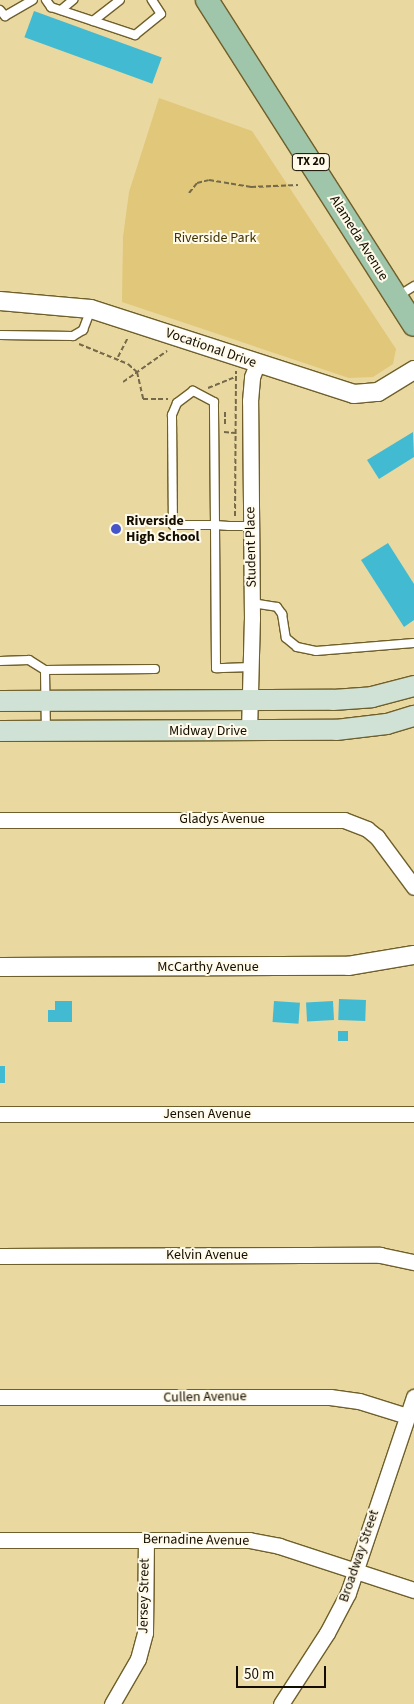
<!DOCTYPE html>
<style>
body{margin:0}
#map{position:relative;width:414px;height:1704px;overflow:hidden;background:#ead8a1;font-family:"Source Sans 3",sans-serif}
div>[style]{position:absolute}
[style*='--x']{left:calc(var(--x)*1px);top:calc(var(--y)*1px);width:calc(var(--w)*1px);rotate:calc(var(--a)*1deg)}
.green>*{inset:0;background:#e0c779}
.building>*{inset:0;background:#42bad1;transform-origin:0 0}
.path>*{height:2px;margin-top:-1px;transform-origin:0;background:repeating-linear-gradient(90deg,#746949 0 5px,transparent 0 7.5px)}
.roads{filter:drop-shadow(1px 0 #6f5f2a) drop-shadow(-1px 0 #6f5f2a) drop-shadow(0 1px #6f5f2a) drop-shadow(0 -1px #6f5f2a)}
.service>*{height:8px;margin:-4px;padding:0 4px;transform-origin:4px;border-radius:4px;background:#fff}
.minor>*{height:15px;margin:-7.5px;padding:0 7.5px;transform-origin:7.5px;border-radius:7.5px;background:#fff}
.tertiary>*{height:18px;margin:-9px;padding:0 9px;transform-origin:9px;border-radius:9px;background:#fff}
.secondary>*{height:20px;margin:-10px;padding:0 10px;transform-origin:10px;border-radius:10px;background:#cfe2d5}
.primary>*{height:22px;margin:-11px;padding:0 11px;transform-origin:11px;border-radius:11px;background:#9fc5aa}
.dots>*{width:14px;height:14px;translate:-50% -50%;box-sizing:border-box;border:2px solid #fffae9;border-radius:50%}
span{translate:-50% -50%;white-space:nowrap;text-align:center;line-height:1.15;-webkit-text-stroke:4px #fffae9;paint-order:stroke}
.shield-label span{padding:1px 4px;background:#fffae9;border:1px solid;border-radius:4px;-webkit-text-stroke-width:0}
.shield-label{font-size:12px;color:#130d00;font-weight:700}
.park-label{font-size:14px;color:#403300}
.street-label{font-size:14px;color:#130d00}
.poi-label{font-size:14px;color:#130d00;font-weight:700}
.left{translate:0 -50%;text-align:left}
.scale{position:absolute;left:236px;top:1666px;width:90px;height:22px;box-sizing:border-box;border:2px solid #130d00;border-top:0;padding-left:6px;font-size:15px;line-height:18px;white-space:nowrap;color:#130d00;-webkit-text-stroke:4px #fffae9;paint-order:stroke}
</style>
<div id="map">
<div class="green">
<div style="clip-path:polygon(159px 98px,252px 131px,396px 349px,393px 364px,373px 377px,349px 378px,122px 302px,123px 237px,129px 192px)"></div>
</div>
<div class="building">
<div style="left:34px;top:11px;width:136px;height:28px;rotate:20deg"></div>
<div style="clip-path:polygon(413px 432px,414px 457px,379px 479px,367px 460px)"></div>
<div style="clip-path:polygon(388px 543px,414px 584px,414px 620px,404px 627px,361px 560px)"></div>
<div style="left:339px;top:999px;width:27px;height:21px;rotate:2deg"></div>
<div style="clip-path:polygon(55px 1001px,72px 1001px,72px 1022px,48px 1022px,48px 1010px,55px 1010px)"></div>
<div style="left:274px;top:1001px;width:26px;height:21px;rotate:4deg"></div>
<div style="left:333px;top:1001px;width:19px;height:27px;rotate:87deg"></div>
<div style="left:338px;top:1031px;width:10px;height:10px"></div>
<div style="left:0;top:1066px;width:5px;height:17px"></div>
</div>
<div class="path">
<div style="--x:189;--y:193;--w:13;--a:-51"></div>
<div style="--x:197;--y:183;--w:12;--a:-14"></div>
<div style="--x:209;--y:180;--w:43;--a:9.5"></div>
<div style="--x:251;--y:187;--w:47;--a:-2.4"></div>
<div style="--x:79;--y:344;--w:53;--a:22.2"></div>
<div style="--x:128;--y:364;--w:12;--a:42"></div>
<div style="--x:137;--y:372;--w:28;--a:77"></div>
<div style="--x:143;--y:399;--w:25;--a:0"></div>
<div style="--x:118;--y:357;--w:22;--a:-63"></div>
<div style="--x:123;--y:382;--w:54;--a:-35.2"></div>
<div style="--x:208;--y:388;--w:29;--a:-22"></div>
<div style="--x:225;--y:412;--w:13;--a:90"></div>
<div style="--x:224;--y:432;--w:11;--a:5"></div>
<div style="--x:235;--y:516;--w:145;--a:-89.6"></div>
</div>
<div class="roads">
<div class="service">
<div style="--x:46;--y:0;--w:9;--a:54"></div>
<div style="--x:51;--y:7;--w:89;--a:18.4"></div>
<div style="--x:135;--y:35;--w:33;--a:-39"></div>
<div style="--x:161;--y:14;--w:17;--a:-123"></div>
<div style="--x:0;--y:10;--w:8;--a:50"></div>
<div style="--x:5;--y:16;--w:32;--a:-30"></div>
<div style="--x:61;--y:10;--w:16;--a:-40"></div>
<div style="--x:93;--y:21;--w:34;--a:-38"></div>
<div style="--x:398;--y:296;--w:19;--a:-32"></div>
<div style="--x:0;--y:335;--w:73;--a:0.8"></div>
<div style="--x:73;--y:336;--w:12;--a:-31"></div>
<div style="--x:83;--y:330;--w:22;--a:-69"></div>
<div style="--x:252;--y:603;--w:25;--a:9"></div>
<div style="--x:277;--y:607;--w:9;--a:54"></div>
<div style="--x:282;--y:614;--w:24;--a:81"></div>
<div style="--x:286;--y:638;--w:14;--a:39"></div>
<div style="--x:297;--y:647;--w:19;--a:12"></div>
<div style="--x:316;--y:651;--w:98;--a:-4.7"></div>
<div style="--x:0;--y:661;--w:29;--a:-2"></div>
<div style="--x:29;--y:660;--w:19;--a:32"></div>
<div style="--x:45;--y:670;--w:61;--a:89.1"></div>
<div style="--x:251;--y:667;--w:35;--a:178"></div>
<div style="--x:216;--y:668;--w:143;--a:-90.4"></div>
<div style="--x:215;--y:525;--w:123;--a:-90.5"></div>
<div style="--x:214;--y:402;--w:24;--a:-152"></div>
<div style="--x:193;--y:391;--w:20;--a:143"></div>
<div style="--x:177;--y:403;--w:13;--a:113"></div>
<div style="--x:172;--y:415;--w:110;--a:89.5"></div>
<div style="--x:173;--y:525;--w:42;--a:0"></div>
<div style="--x:215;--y:525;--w:14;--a:4"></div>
<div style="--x:229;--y:526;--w:22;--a:0"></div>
<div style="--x:45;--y:670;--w:110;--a:-0.5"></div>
</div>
<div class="minor">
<div style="--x:249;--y:731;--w:112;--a:-88.5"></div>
<div style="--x:252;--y:619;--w:218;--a:-90.5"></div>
<div style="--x:250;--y:401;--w:24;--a:-85"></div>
<div style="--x:252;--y:377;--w:14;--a:-69"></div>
<div style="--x:0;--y:820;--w:344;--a:0"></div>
<div style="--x:344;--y:820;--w:25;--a:21"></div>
<div style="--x:367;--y:829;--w:13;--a:39"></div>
<div style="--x:377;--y:837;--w:62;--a:53.5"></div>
<div style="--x:0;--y:1114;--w:414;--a:0"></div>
<div style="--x:0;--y:1256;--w:380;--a:-0.2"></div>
<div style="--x:380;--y:1255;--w:35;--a:12"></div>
<div style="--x:0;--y:1397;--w:330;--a:0"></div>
<div style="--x:330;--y:1397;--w:29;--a:8"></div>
<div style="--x:359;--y:1401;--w:50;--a:17.4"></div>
<div style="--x:0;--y:1540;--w:249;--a:0"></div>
<div style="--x:249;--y:1540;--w:31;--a:11"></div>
<div style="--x:279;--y:1546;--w:142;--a:18.1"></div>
<div style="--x:112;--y:1704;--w:52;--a:-60"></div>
<div style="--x:138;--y:1659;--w:27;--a:-75"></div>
<div style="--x:145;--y:1633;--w:93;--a:-89.4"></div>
<div style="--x:281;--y:1704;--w:85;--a:-57.1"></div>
<div style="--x:327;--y:1633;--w:45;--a:-62.3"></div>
<div style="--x:348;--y:1593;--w:207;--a:-71.4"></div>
</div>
<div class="tertiary">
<div style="--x:0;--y:301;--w:91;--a:5"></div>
<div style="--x:91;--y:309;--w:276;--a:17.9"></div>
<div style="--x:354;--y:394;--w:24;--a:-5"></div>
<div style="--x:378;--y:392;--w:42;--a:-31.4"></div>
<div style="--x:0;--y:967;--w:348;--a:-0.2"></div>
<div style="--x:348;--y:966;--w:67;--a:-9.5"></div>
</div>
<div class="secondary">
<div style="--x:0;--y:701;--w:333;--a:-0.2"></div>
<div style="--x:333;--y:700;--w:39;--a:-4"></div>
<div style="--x:372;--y:697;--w:43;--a:-14.7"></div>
<div style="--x:0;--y:731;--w:336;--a:-0.2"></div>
<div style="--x:336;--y:730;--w:51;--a:-6.7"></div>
<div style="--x:387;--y:724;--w:28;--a:-17"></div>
</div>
<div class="primary">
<div style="--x:207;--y:0;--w:385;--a:57.5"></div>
</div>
</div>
<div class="dots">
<div style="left:116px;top:529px;background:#4656ca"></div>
</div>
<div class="shield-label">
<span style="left:311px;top:162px">TX 20</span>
</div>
<div class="park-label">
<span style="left:215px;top:238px">Riverside Park</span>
</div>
<div class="street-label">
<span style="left:359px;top:238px;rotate:58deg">Alameda Avenue</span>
<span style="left:211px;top:348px;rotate:19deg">Vocational Drive</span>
<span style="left:251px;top:547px;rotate:-91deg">Student Place</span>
<span style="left:208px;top:731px">Midway Drive</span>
<span style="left:222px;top:819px">Gladys Avenue</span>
<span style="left:208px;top:967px">McCarthy Avenue</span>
<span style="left:207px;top:1114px">Jensen Avenue</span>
<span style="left:207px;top:1255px">Kelvin Avenue</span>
<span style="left:205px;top:1397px;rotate:-1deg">Cullen Avenue</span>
<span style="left:196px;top:1540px;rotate:1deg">Bernadine Avenue</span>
<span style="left:359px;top:1556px;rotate:-71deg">Broadway Street</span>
<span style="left:144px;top:1596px;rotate:-89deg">Jersey Street</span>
</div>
<div class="poi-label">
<span class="left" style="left:126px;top:529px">Riverside<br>High School</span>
</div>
<div class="scale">50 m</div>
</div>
